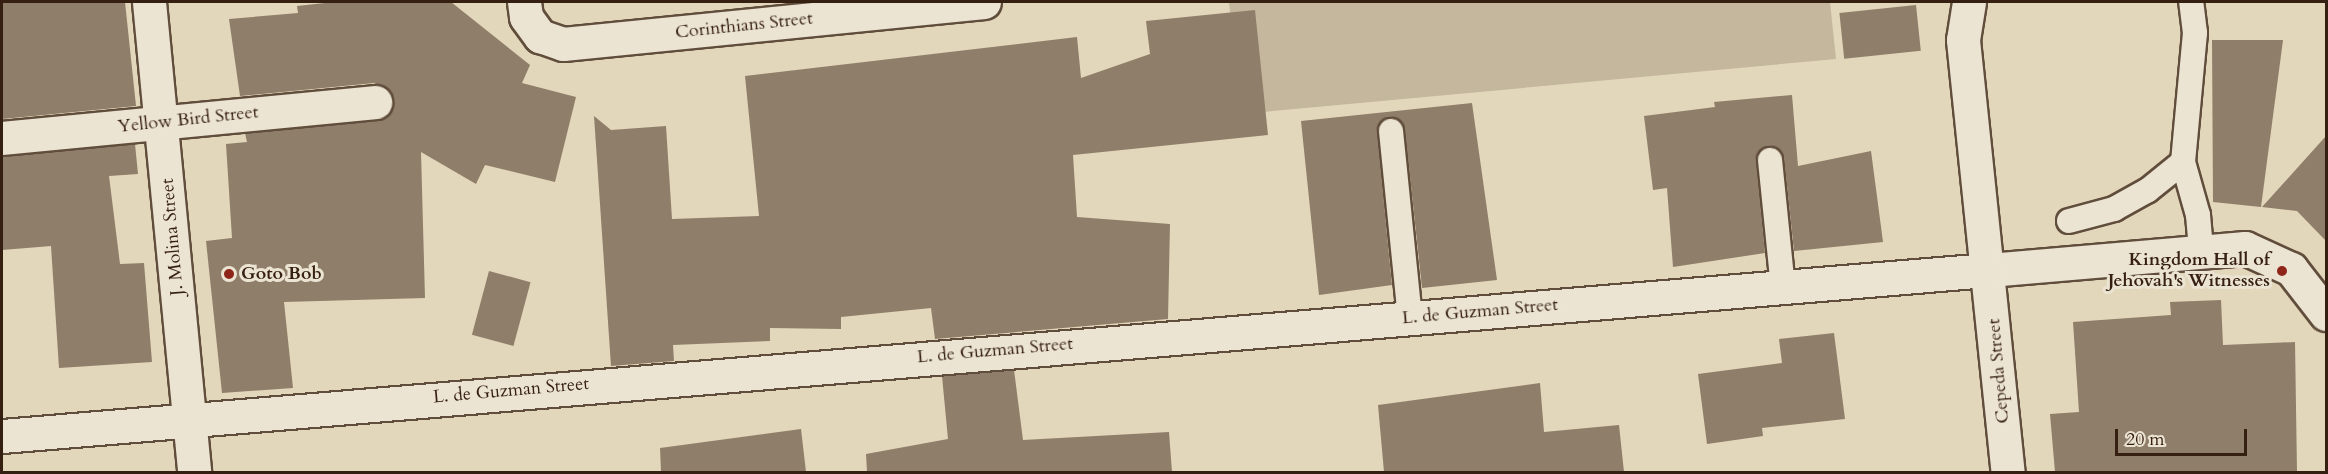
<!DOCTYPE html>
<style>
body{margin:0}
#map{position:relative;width:2328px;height:474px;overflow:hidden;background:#e2d6bb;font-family:Cardo,serif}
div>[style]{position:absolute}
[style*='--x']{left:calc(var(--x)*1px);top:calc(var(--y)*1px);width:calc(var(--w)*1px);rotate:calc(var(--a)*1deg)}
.green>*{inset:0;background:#c5b79e}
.building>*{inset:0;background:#8f7e69;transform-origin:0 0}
.roads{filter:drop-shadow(2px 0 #604d3b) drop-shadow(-2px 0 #604d3b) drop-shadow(0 2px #604d3b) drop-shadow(0 -2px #604d3b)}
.lane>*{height:24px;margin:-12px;padding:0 12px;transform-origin:12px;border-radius:12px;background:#ece4d3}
.street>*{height:33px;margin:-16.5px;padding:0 16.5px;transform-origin:16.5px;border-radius:16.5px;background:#ece4d3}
.secondary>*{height:33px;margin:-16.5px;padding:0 16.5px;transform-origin:16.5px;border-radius:16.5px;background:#ece4d3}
.dots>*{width:16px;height:16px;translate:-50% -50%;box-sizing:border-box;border:3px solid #ece4d3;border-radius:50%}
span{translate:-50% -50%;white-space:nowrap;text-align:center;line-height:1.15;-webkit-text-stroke:6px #ece4d3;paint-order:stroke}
.street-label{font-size:18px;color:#351f10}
.poi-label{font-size:18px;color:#351f10;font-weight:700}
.right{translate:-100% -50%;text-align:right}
.left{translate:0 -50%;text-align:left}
.frame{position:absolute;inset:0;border:3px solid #351f10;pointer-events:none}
.scale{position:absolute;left:2115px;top:429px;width:132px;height:27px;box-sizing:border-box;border:3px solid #351f10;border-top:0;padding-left:8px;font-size:18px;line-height:21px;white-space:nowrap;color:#351f10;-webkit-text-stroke:4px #ece4d3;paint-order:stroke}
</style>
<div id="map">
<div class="green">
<div style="clip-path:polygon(1229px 2px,1830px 2px,1836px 59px,1241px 114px)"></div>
</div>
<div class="building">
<div style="clip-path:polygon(2px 2px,125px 2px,136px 106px,2px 119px)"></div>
<div style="clip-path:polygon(334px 2px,451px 2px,530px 65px,522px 83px,576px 97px,555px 182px,485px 165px,476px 184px,421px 152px,425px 298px,284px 302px,293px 388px,222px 393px,206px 241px,232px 238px,226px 144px,247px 142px,245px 133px,377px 121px,386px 117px,394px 101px,390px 91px,374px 83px,240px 96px,229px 19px,298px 13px,297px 6px)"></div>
<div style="left:1916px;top:5px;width:46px;height:77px;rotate:84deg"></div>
<div style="clip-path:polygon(1255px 10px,1268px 135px,1073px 155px,1077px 217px,1170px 224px,1168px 319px,935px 339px,931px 308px,841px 317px,841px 329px,770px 328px,770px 341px,673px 345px,674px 361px,611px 366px,594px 116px,611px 130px,666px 126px,672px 219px,759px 216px,745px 76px,1077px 37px,1081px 78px,1150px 54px,1146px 21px)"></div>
<div style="clip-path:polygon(2212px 40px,2283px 40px,2261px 207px,2213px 202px)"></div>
<div style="clip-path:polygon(1792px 95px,1798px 166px,1871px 151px,1883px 242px,1794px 251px,1784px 158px,1768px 146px,1756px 161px,1765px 253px,1673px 267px,1667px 188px,1653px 190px,1644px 116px,1715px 107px,1714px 102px)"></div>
<div style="clip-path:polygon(1472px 103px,1497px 280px,1422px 288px,1405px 130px,1390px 117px,1377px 132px,1392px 285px,1319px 295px,1301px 121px)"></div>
<div style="clip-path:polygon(2326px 136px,2326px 241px,2297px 211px,2262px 207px)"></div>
<div style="clip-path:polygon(135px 144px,138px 174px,109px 176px,120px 264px,144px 263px,152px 362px,59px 368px,51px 246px,2px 250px,2px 156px)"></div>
<div style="left:489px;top:271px;width:43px;height:66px;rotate:15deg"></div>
<div style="clip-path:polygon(2221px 300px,2223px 345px,2295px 342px,2297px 472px,2055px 472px,2050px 414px,2079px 412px,2073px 322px,2171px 315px,2170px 302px)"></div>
<div style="clip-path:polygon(1834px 333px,1845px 419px,1762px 428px,1763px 436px,1707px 444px,1698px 374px,1782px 363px,1779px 339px)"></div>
<div style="clip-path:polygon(1014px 370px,1023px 440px,1169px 432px,1172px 472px,867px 472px,866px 454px,948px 439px,942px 376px)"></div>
<div style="clip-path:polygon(1540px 383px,1544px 432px,1619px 425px,1624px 472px,1384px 472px,1378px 405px)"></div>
<div style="clip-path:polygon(801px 429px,806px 472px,661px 472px,660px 448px)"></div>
</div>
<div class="roads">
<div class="lane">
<div style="--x:1391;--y:131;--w:187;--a:84.2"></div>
<div style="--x:1770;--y:160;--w:128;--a:84.2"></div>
<div style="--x:2183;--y:162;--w:55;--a:74.2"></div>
<div style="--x:2198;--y:215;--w:37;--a:85"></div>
<div style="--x:2069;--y:221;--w:47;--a:-14.9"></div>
<div style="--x:2114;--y:209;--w:38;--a:-29"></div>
<div style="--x:2147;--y:191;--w:46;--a:-38.9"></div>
<div style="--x:2183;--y:162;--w:130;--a:-84.7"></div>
<div style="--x:2195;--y:33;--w:31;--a:-97"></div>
</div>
<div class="street">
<div style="--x:524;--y:2;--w:15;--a:82"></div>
<div style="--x:526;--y:17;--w:24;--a:54"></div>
<div style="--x:540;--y:36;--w:24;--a:19"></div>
<div style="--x:563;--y:44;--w:423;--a:-5.7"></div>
<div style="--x:2;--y:138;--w:375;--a:-5.5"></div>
<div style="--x:1989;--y:270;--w:257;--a:-4.9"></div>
<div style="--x:2245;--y:248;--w:51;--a:24.5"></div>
<div style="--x:2291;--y:269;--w:57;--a:52.1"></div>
</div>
<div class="secondary">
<div style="--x:149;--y:2;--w:472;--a:84.5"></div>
<div style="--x:1969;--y:2;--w:38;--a:99"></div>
<div style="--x:1963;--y:40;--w:434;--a:84.1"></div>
<div style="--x:2;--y:436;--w:1994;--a:-4.78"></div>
</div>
</div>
<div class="dots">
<div style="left:2282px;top:271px;background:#8f2418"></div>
<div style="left:229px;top:274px;background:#8f2418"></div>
</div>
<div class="street-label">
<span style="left:744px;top:26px;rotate:-6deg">Corinthians Street</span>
<span style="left:188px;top:120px;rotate:-6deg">Yellow Bird Street</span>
<span style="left:173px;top:237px;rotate:-95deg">J. Molina Street</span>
<span style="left:1480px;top:312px;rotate:-5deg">L. de Guzman Street</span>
<span style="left:995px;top:351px;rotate:-5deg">L. de Guzman Street</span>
<span style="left:1999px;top:371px;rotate:-95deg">Cepeda Street</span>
<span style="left:511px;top:391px;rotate:-5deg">L. de Guzman Street</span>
</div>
<div class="poi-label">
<span class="right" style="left:2270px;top:271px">Kingdom Hall of<br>Jehovah's Witnesses</span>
<span class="left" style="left:241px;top:274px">Goto Bob</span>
</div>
<div class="frame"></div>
<div class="scale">20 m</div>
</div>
